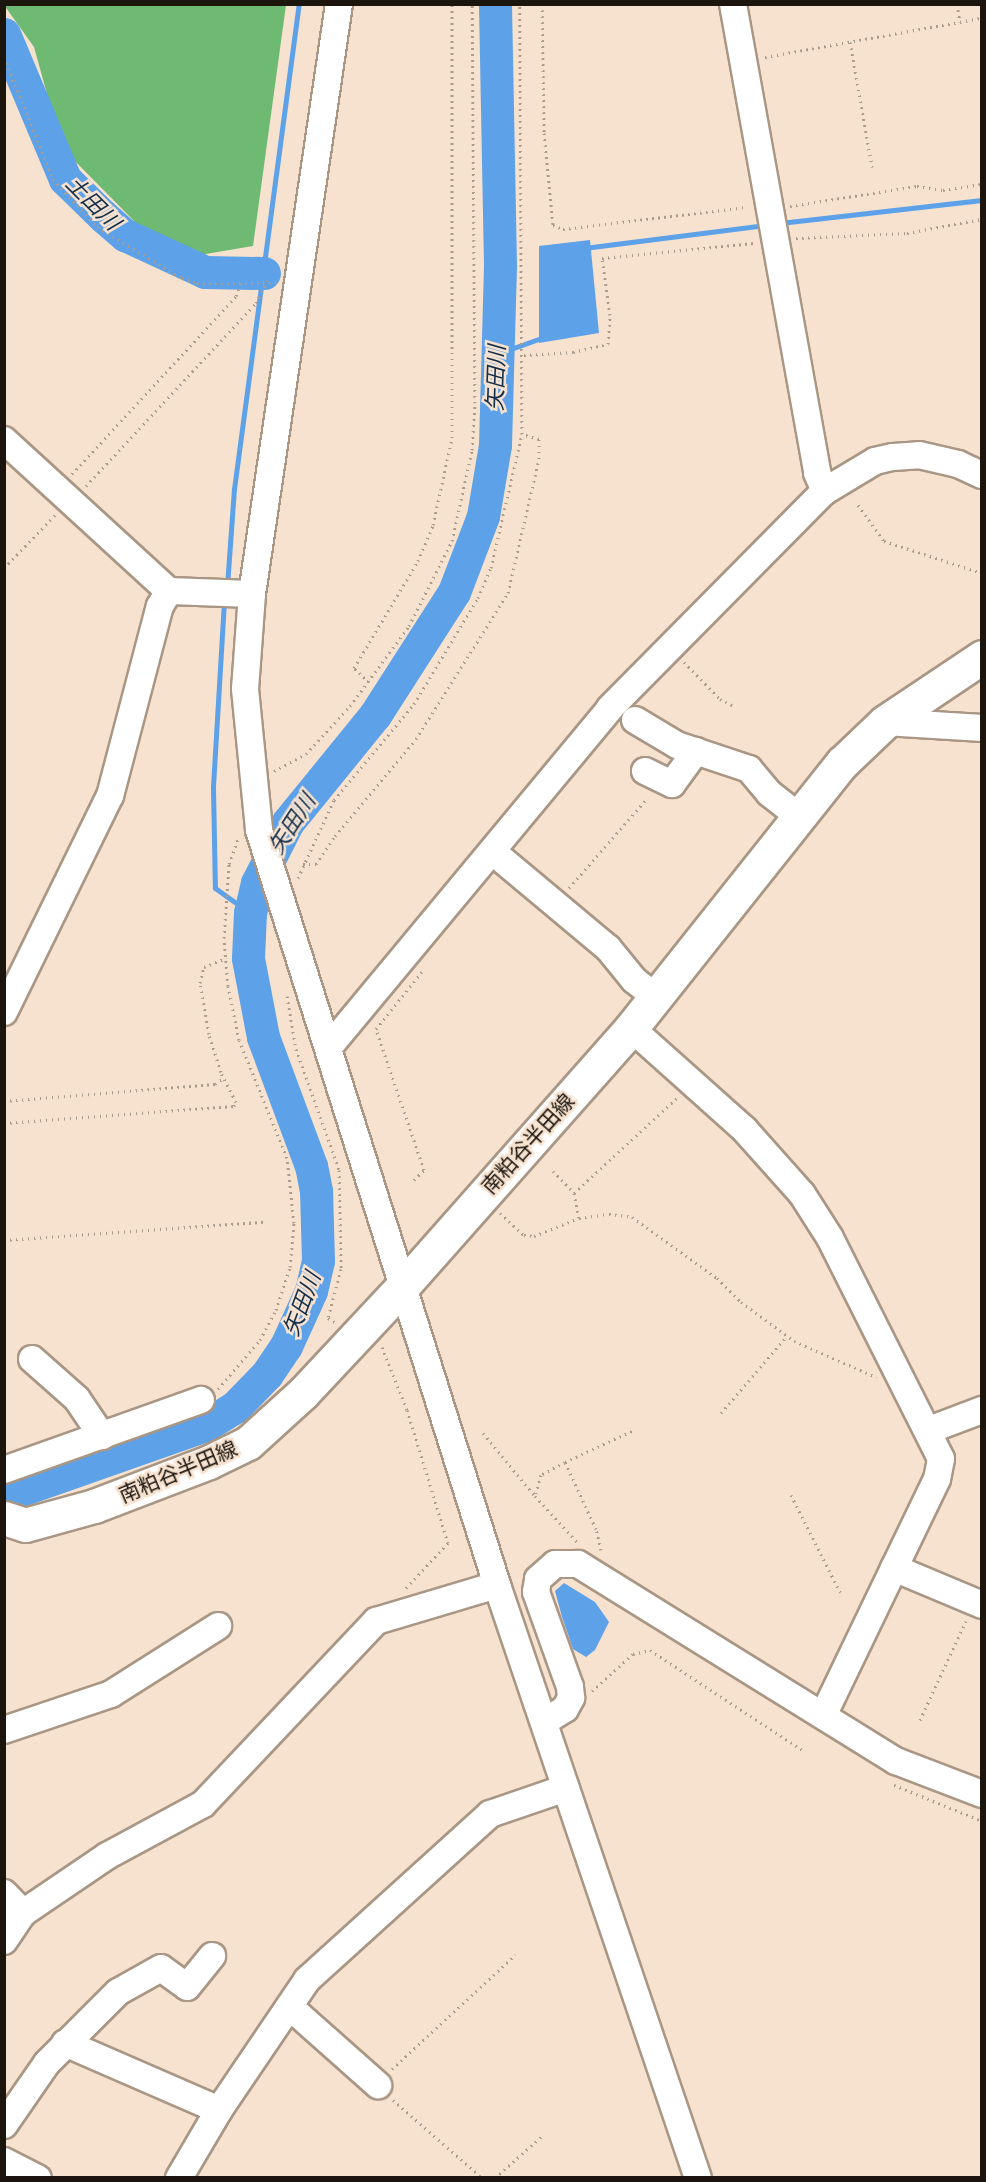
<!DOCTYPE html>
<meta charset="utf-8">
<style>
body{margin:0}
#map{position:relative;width:986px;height:2182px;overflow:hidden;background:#f6e2cf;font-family:Arial,"Noto Sans JP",sans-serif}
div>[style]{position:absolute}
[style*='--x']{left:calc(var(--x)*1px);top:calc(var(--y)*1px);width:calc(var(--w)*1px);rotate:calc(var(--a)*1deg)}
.forest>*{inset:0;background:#6eba73}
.water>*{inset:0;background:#5da1e9}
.stream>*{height:5px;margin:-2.5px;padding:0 2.5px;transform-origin:2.5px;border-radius:2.5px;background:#5da1e9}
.river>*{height:33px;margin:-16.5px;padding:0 16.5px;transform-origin:16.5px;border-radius:16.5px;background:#5da1e9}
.path>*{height:3px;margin-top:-1.5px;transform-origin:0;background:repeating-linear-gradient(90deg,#ab9c8d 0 1.5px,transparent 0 6px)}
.roads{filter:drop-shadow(2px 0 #a99684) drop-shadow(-2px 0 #a99684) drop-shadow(0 2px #a99684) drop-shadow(0 -2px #a99684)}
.minor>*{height:26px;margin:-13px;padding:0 13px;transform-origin:13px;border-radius:13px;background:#fff}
.major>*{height:33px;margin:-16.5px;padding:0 16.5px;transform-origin:16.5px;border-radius:16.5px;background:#fff}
span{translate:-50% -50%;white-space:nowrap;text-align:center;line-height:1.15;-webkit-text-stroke:5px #f6e2cf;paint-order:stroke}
.street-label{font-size:21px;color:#1b150e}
.water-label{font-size:22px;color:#132f4c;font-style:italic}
.frame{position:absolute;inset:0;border:6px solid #1b150e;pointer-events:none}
</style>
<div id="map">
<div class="forest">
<div style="clip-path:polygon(4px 5px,286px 5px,253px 246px,194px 256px,138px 225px,62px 148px,34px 47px)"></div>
</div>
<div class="water">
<div style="clip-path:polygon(590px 240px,599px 333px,539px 343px,539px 246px)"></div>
<div style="clip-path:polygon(564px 1583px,595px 1602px,609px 1622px,595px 1650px,586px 1657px,573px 1649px,562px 1617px,555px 1591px)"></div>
</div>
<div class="stream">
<div style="--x:780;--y:223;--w:203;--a:-6.5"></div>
<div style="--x:584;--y:248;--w:182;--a:-7.2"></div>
<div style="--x:497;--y:354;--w:50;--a:-19.9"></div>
<div style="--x:227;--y:586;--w:97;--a:-85.9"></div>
<div style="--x:234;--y:489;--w:489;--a:-82.4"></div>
<div style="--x:224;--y:601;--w:187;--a:93.4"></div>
<div style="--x:213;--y:788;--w:100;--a:88.9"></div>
<div style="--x:215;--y:888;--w:43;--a:35.5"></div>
</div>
<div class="river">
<div style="--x:4;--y:34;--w:157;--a:67.2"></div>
<div style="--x:65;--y:179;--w:54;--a:44.3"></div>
<div style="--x:104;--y:217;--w:28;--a:41"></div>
<div style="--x:125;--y:235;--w:88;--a:24.8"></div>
<div style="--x:205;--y:272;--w:59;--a:1"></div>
<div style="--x:4;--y:1496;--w:214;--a:-19.4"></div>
<div style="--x:206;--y:1425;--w:36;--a:-32"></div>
<div style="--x:236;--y:1406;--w:45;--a:-45.9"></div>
<div style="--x:267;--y:1374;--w:34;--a:-56"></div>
<div style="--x:286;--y:1346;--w:60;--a:-65.6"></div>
<div style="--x:311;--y:1291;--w:31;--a:-77"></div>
<div style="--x:318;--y:1261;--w:70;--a:-91.6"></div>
<div style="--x:316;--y:1191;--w:25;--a:-101"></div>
<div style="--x:311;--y:1166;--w:138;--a:-110.4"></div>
<div style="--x:263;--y:1037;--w:80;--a:-100.8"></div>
<div style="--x:248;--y:958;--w:45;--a:-87.5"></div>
<div style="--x:250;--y:913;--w:31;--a:-77"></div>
<div style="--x:257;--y:883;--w:68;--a:-63.1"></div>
<div style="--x:288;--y:822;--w:138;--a:-50.9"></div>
<div style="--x:375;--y:715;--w:146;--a:-57.3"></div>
<div style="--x:454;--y:592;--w:81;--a:-69.1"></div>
<div style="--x:483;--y:516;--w:72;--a:-80.4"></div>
<div style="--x:495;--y:445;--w:180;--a:-88.4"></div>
<div style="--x:500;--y:265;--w:261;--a:-91.1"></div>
</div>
<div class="path">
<div style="--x:542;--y:4;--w:129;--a:89.1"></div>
<div style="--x:544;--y:133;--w:92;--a:84.4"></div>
<div style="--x:553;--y:225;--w:11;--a:22"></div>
<div style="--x:563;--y:229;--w:185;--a:-6.8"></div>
<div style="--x:957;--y:4;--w:18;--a:81"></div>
<div style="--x:850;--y:42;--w:127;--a:80"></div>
<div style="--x:4;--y:57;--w:131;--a:68.1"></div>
<div style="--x:53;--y:179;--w:65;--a:47.5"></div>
<div style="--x:97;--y:227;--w:99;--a:31"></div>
<div style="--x:182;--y:278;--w:16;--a:18"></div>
<div style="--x:197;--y:283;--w:80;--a:-0.7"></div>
<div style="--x:765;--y:57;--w:220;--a:-10.2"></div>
<div style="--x:790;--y:206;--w:129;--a:-8.9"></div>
<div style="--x:917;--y:186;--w:26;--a:9"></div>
<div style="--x:943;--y:190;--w:39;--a:-9"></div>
<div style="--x:796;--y:238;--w:111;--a:-2.6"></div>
<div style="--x:907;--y:233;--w:76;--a:-10.6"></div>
<div style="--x:524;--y:355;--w:49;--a:-3.5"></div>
<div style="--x:573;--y:352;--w:36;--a:-13"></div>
<div style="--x:608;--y:344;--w:29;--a:-86"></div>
<div style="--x:610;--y:315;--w:58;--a:-98"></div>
<div style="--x:602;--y:258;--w:153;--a:-5.6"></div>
<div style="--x:72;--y:474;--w:242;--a:-47.3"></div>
<div style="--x:236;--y:296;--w:14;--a:-69"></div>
<div style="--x:86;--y:486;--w:250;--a:-47.1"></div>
<div style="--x:256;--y:303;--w:25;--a:-63"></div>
<div style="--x:858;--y:505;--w:44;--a:54.2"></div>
<div style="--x:884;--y:541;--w:103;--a:18.1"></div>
<div style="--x:4;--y:568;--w:74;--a:-46.1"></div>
<div style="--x:684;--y:662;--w:52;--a:45.8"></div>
<div style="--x:720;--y:699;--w:16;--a:27"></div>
<div style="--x:369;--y:682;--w:21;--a:-137"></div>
<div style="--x:354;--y:668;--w:125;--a:-59.1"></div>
<div style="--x:418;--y:561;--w:39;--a:-67"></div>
<div style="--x:433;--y:525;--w:89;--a:-77.7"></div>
<div style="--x:452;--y:438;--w:434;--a:-90"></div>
<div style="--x:274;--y:771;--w:36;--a:-28"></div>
<div style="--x:306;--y:754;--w:65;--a:-47.5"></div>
<div style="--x:350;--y:706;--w:99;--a:-53.6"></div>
<div style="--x:409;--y:626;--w:95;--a:-63.2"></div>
<div style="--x:452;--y:541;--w:93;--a:-77.6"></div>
<div style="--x:472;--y:450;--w:47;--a:-86.3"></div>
<div style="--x:475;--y:403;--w:399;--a:-90.4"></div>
<div style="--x:303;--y:864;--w:13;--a:0"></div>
<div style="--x:316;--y:864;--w:34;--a:-56"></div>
<div style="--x:335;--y:836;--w:126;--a:-50.1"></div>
<div style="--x:416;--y:739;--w:173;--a:-57.8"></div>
<div style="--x:508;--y:593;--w:138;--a:-77"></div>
<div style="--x:539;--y:459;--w:20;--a:-90"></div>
<div style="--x:539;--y:439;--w:18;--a:-164"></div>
<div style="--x:298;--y:878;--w:86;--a:-65.2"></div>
<div style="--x:334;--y:800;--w:125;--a:-50.2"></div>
<div style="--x:414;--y:704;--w:124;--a:-58.9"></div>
<div style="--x:478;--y:598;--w:33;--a:-67"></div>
<div style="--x:491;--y:568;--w:138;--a:-77"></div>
<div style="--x:522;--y:434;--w:430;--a:-90.3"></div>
<div style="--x:569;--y:888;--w:116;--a:-48.9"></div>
<div style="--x:287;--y:996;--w:54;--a:80.4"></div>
<div style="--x:296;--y:1049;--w:128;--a:70.4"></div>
<div style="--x:339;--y:1170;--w:99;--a:88.8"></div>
<div style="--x:341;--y:1269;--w:51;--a:104.9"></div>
<div style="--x:328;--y:1318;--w:9;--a:32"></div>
<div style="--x:4;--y:1101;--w:212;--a:-4.6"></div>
<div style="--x:215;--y:1084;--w:11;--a:-34"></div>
<div style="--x:4;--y:1123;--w:231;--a:-4.2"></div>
<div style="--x:234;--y:1106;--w:4;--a:-63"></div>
<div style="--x:236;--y:1102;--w:34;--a:-117"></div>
<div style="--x:221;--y:1072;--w:40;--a:-108"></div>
<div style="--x:209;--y:1034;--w:52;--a:-100"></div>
<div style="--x:200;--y:983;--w:16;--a:-76"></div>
<div style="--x:204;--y:967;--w:24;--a:-22"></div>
<div style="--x:553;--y:1171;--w:30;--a:46"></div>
<div style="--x:574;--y:1193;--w:142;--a:-42.7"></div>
<div style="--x:414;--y:1180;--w:14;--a:-45"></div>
<div style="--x:424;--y:1170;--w:149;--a:-108.8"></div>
<div style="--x:376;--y:1029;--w:77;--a:-51.3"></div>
<div style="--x:574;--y:1193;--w:25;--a:79"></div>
<div style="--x:500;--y:1213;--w:33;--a:43"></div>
<div style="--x:524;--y:1235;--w:10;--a:6"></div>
<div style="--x:534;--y:1236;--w:48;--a:-21.8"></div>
<div style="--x:579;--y:1218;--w:30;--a:-8"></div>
<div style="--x:609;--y:1214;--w:23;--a:7"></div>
<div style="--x:632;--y:1217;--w:105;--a:35.7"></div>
<div style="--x:717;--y:1278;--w:34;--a:45"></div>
<div style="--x:741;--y:1302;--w:66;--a:36.3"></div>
<div style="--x:794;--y:1341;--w:90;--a:23.7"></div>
<div style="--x:4;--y:1240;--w:261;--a:-4"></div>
<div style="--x:382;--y:1347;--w:68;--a:68.4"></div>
<div style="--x:407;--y:1410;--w:139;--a:72.9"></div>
<div style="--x:448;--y:1543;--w:63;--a:133.1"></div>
<div style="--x:218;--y:1389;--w:65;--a:-49.4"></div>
<div style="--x:260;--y:1340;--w:34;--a:-62"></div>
<div style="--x:276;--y:1310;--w:45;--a:-72"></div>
<div style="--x:290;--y:1267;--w:44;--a:-84.8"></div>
<div style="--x:294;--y:1223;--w:65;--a:-96.1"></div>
<div style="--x:287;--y:1158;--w:127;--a:-112.1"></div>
<div style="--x:239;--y:1040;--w:55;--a:-101.5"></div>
<div style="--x:228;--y:986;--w:48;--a:-94.8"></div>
<div style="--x:224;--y:938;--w:74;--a:-86.1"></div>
<div style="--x:229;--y:864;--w:29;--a:-70"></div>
<div style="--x:721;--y:1413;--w:101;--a:-49.4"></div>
<div style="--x:483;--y:1433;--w:82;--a:50.5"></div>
<div style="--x:565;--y:1462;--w:27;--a:152"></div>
<div style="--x:541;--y:1475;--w:22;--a:106"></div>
<div style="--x:535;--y:1496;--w:62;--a:47.6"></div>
<div style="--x:791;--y:1495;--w:109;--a:63.2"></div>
<div style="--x:601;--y:1550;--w:22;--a:-103"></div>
<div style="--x:596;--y:1529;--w:74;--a:-114.8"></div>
<div style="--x:565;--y:1462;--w:74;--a:-24.8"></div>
<div style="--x:592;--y:1691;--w:55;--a:-42.1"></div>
<div style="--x:633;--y:1654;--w:17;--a:-13"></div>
<div style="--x:650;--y:1650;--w:184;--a:33.3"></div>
<div style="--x:920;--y:1720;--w:109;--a:-65.1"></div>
<div style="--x:894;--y:1785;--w:95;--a:22.2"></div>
<div style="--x:392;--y:2069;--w:168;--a:-42.8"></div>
<div style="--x:393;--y:2100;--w:118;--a:41.2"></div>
<div style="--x:495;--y:2178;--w:63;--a:-41.8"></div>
</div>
<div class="roads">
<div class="minor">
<div style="--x:339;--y:4;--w:596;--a:98.39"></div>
<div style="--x:252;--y:594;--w:95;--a:94.2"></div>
<div style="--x:245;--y:689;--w:142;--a:84.3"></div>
<div style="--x:259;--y:830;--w:792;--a:72.5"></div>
<div style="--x:497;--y:1585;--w:626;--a:71.28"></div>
<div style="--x:733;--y:4;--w:476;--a:79.8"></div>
<div style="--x:817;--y:473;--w:20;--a:66"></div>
<div style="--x:4;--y:440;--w:224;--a:42.5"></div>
<div style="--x:169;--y:591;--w:83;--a:2.1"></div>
<div style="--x:635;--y:720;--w:49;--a:30.8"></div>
<div style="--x:677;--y:745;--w:76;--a:18.4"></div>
<div style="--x:749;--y:769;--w:31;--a:50"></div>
<div style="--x:769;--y:793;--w:41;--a:38"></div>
<div style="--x:885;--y:722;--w:97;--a:3.5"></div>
<div style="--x:645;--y:771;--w:30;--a:26"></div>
<div style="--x:672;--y:784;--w:41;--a:-54"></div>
<div style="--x:493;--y:852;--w:150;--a:39.9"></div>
<div style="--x:608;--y:948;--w:41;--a:50.9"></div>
<div style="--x:634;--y:980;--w:28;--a:38"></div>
<div style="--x:4;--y:1012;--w:241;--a:-63.9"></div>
<div style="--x:110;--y:796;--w:196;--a:-75.3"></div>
<div style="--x:160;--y:606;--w:17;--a:-59"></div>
<div style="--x:631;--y:1028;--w:152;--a:41.8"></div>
<div style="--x:744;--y:1129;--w:87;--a:48.3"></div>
<div style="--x:802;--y:1194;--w:52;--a:57.5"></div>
<div style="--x:830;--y:1238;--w:247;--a:63.3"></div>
<div style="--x:941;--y:1459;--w:20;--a:101"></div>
<div style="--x:937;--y:1479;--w:261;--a:115.7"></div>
<div style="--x:329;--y:1047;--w:440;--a:-50.3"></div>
<div style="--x:610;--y:708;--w:305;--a:-45.3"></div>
<div style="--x:825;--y:491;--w:58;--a:-31"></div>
<div style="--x:875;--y:461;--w:18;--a:-13"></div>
<div style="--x:893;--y:457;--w:26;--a:-4"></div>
<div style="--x:919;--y:455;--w:40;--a:13"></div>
<div style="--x:958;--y:464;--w:26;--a:25"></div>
<div style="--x:32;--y:1359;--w:60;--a:41.6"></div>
<div style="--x:77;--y:1399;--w:45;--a:56"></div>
<div style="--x:929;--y:1430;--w:57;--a:-20.7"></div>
<div style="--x:4;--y:1470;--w:209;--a:-19.6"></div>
<div style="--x:894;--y:1568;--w:95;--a:22.8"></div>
<div style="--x:544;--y:1722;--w:25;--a:-32"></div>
<div style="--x:565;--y:1709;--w:13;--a:-61"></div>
<div style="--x:571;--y:1698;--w:11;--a:-95"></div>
<div style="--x:570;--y:1687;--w:101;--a:-109.7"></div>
<div style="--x:536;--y:1592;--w:13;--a:-81"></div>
<div style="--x:538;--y:1579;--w:23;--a:-41"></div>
<div style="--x:555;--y:1564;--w:23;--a:0"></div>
<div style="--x:578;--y:1564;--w:374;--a:31.8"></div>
<div style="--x:896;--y:1761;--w:92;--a:21"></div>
<div style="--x:4;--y:1730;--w:113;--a:-18.6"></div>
<div style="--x:111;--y:1694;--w:127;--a:-32.4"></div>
<div style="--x:4;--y:1893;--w:28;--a:46"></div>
<div style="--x:4;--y:1941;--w:34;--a:-56"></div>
<div style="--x:23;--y:1913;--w:102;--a:-34.2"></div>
<div style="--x:107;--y:1856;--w:109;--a:-28.4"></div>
<div style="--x:203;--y:1804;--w:252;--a:-46.6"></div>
<div style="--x:376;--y:1621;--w:126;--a:-16.6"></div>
<div style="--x:290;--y:2007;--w:118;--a:41.6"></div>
<div style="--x:65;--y:2043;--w:168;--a:23.5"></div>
<div style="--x:4;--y:2125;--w:75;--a:-55.3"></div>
<div style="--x:47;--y:2063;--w:100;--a:-45"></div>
<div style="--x:118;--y:1992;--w:49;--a:-29.2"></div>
<div style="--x:161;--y:1968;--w:32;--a:36"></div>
<div style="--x:187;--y:1987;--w:40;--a:-51"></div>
<div style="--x:4;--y:2161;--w:38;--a:27"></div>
<div style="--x:179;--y:2178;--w:79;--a:-59.5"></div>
<div style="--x:219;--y:2110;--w:157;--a:-55.9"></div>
<div style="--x:307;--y:1980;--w:247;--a:-42.2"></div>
<div style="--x:490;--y:1814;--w:80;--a:-18.9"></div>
</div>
<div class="major">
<div style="--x:4;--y:1518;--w:22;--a:18"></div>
<div style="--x:25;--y:1525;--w:72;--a:-15.4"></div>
<div style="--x:94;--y:1506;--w:123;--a:-20.9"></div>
<div style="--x:209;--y:1462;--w:43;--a:-26"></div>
<div style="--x:248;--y:1443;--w:74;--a:-42.3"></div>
<div style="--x:303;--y:1393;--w:146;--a:-46.9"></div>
<div style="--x:403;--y:1286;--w:344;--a:-48.5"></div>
<div style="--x:631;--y:1028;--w:339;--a:-51.5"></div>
<div style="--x:842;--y:763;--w:59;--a:-43.6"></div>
<div style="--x:885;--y:722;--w:117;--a:-33.8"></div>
</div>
</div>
<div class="street-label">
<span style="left:528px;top:1144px;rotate:-48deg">南粕谷半田線</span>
<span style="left:178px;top:1472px;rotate:-23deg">南粕谷半田線</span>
</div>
<div class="water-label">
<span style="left:93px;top:203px;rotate:45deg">土田川</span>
<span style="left:496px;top:378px;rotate:-88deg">矢田川</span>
<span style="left:292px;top:824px;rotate:-57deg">矢田川</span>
<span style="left:302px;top:1304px;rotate:-69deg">矢田川</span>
</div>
<div class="frame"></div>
</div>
